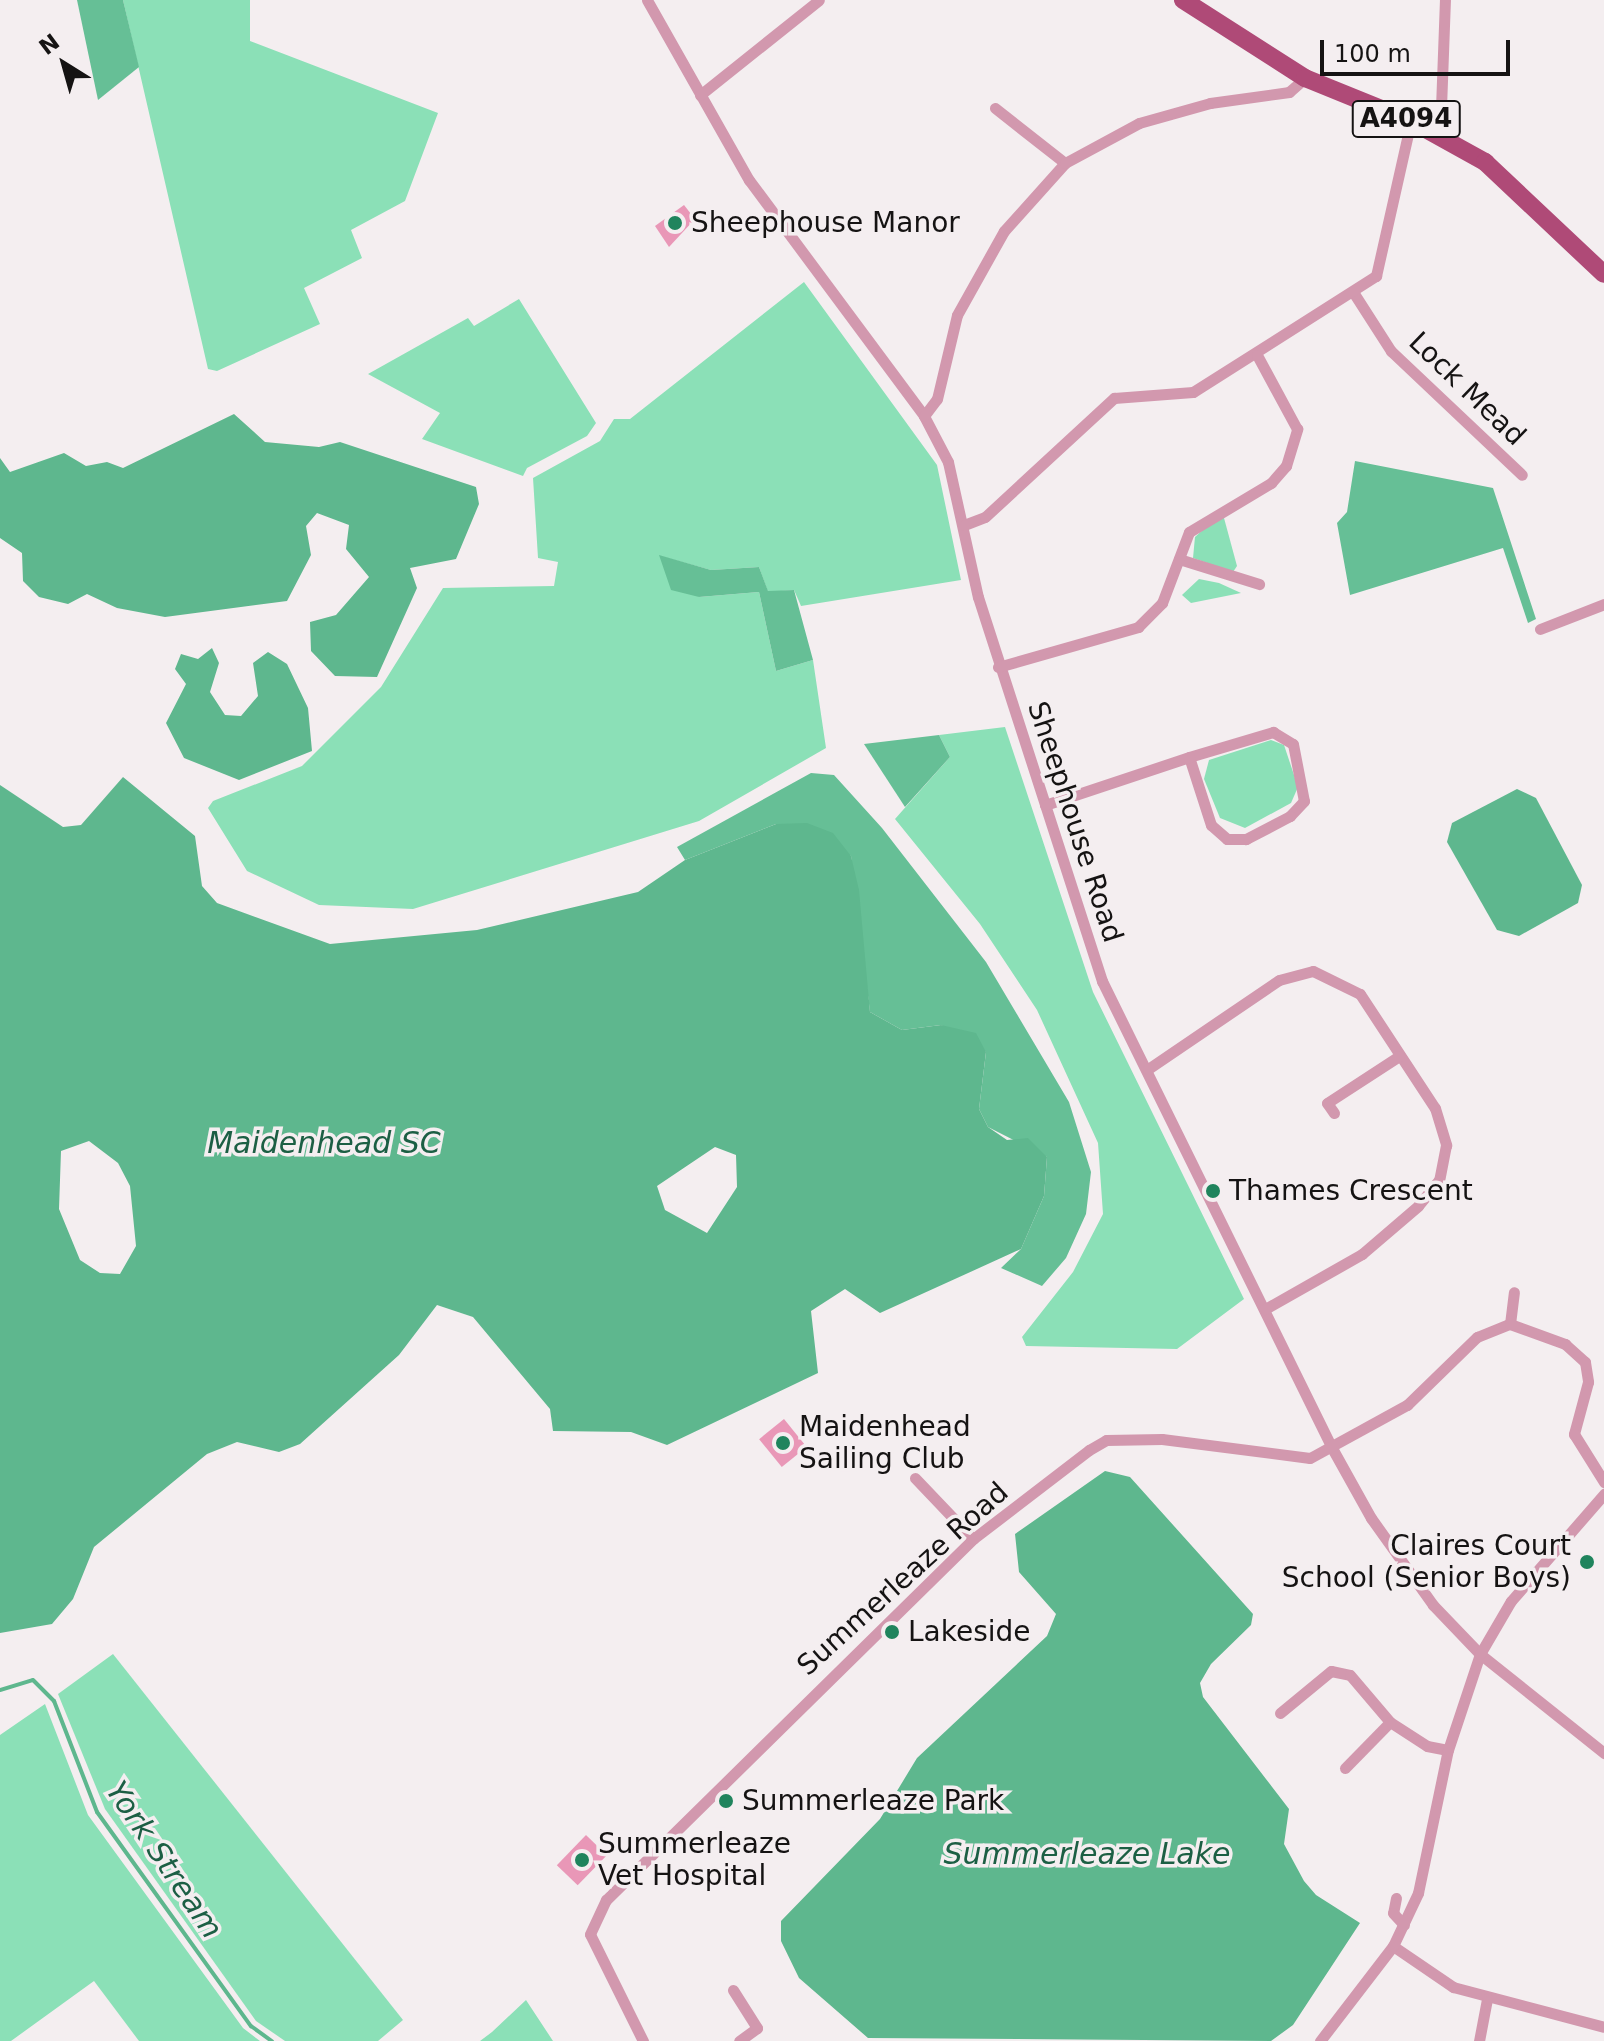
<!DOCTYPE html>
<style>
body{margin:0}
#map{position:relative;width:1604px;height:2041px;overflow:hidden;background:#f4eef0;font-family:"DejaVu Sans",sans-serif}
div>[style]{position:absolute}
[style*='--x']{left:calc(var(--x)*1px);top:calc(var(--y)*1px);width:calc(var(--w)*1px);rotate:calc(var(--a)*1deg)}
.green>*{inset:0;background:#8be0b7}
.forest>*{inset:0;background:#66bf96}
.water>*{inset:0;background:#5eb78e}
.stream>*{height:4px;margin:-2px;padding:0 2px;transform-origin:2px;border-radius:2px;background:#5eb78e}
.building>*{inset:0;background:#e997b7;transform-origin:0 0}
.minor>*{height:11px;margin:-5.5px;padding:0 5.5px;transform-origin:5.5px;border-radius:5.5px;background:#d298ae}
.primary>*{height:18px;margin:-9px;padding:0 9px;transform-origin:9px;border-radius:9px;background:#af4a77}
.dots>*{width:22px;height:22px;translate:-50% -50%;box-sizing:border-box;border:4px solid #f4eef0;border-radius:50%}
span{translate:-50% -50%;white-space:nowrap;text-align:center;line-height:1.15;-webkit-text-stroke:7px #f4eef0;paint-order:stroke}
.shield-label span{padding:2px 6px;background:#f4eef0;border:2px solid;border-radius:6px;-webkit-text-stroke-width:0}
.shield-label{font-size:26px;color:#151313;font-weight:700}
.poi-label{font-size:28px;color:#151313}
.left{translate:0 -50%;text-align:left}
.right{translate:-100% -50%;text-align:right}
.street-label{font-size:28px;color:#151313}
.water-label{font-size:30px;color:#1c5f44;font-style:italic}
.north{position:absolute;left:24px;top:24px;width:80px;height:80px;-webkit-text-stroke:6px #f4eef0;paint-order:stroke;rotate:323deg;font-size:22px;font-weight:700;line-height:32px;text-align:center;color:#151313}
.north::after{content:'';display:block;margin:auto;width:28px;height:36px;background:#151313;clip-path:polygon(50% 0,100% 100%,50% 72%,0 100%)}
.scale{position:absolute;left:1320px;top:40px;width:190px;height:36px;box-sizing:border-box;border:4px solid #151313;border-top:0;padding-left:10px;font-size:24px;line-height:28px;white-space:nowrap;color:#151313;-webkit-text-stroke:6px #f4eef0;paint-order:stroke}
</style>
<div id="map">
<div class="green">
<div style="clip-path:polygon(123px 0,250px 0,250px 41px,438px 113px,405px 201px,351px 230px,362px 258px,304px 288px,320px 324px,217px 371px,208px 369px)"></div>
<div style="clip-path:polygon(804px 282px,937px 465px,961px 580px,801px 606px,794px 590px,768px 592px,759px 567px,711px 570px,660px 556px,699px 597px,759px 592px,776px 671px,813px 660px,826px 748px,699px 821px,413px 909px,319px 905px,247px 871px,208px 808px,213px 801px,302px 766px,381px 687px,443px 588px,554px 586px,558px 562px,538px 558px,533px 478px,600px 441px,614px 419px,630px 419px)"></div>
<div style="clip-path:polygon(519px 299px,596px 423px,587px 436px,527px 468px,523px 476px,422px 439px,440px 413px,368px 374px,468px 318px,474px 326px)"></div>
<div style="clip-path:polygon(1218px 516px,1224px 518px,1237px 566px,1233px 572px,1193px 558px,1195px 537px)"></div>
<div style="clip-path:polygon(1199px 579px,1219px 583px,1241px 593px,1191px 603px,1182px 595px)"></div>
<div style="clip-path:polygon(1005px 727px,1093px 992px,1244px 1299px,1177px 1349px,1026px 1346px,1022px 1337px,1073px 1272px,1103px 1214px,1098px 1143px,1037px 1010px,980px 924px,895px 819px,950px 757px,939px 735px)"></div>
<div style="clip-path:polygon(1271px 740px,1284px 745px,1298px 787px,1291px 803px,1245px 828px,1220px 818px,1204px 779px,1209px 760px)"></div>
<div style="clip-path:polygon(113px 1654px,403px 2020px,378px 2041px,285px 2041px,256px 2021px,105px 1809px,58px 1694px)"></div>
<div style="clip-path:polygon(45px 1704px,88px 1815px,243px 2028px,260px 2041px,139px 2041px,94px 1981px,11px 2041px,0 2041px,0 1735px)"></div>
<div style="clip-path:polygon(526px 2000px,553px 2041px,480px 2041px,492px 2032px)"></div>
</div>
<div class="forest">
<div style="clip-path:polygon(77px 0,123px 0,139px 67px,98px 100px)"></div>
<div style="clip-path:polygon(1355px 461px,1493px 488px,1536px 619px,1528px 623px,1503px 548px,1350px 595px,1337px 523px,1347px 512px)"></div>
<div style="clip-path:polygon(659px 555px,711px 570px,759px 567px,768px 591px,794px 590px,813px 660px,776px 671px,759px 592px,699px 597px,671px 590px)"></div>
<div style="clip-path:polygon(939px 735px,950px 757px,905px 807px,864px 744px)"></div>
<div style="clip-path:polygon(811px 773px,834px 775px,882px 828px,986px 962px,1069px 1102px,1091px 1172px,1086px 1214px,1066px 1258px,1042px 1286px,1001px 1268px,1021px 1249px,1044px 1196px,1047px 1157px,988px 1127px,979px 1109px,986px 1052px,941px 1025px,902px 1030px,870px 1012px,851px 856px,776px 824px,685px 860px,677px 847px)"></div>
</div>
<div class="water">
<div style="clip-path:polygon(234px 414px,265px 442px,319px 447px,340px 442px,476px 487px,479px 504px,456px 559px,410px 568px,417px 588px,377px 677px,335px 676px,311px 651px,310px 622px,336px 615px,369px 577px,346px 549px,349px 525px,317px 513px,306px 526px,311px 555px,287px 601px,165px 617px,117px 608px,87px 594px,68px 604px,39px 597px,23px 581px,22px 553px,0 538px,0 458px,10px 472px,64px 453px,86px 466px,107px 462px,123px 468px)"></div>
<div style="clip-path:polygon(212px 648px,219px 663px,210px 692px,225px 715px,241px 716px,258px 696px,253px 663px,268px 652px,287px 664px,308px 708px,312px 751px,239px 780px,184px 758px,166px 723px,186px 684px,175px 669px,181px 654px,198px 659px)"></div>
<div style="clip-path:polygon(evenodd,123px 777px,195px 836px,202px 886px,217px 903px,330px 944px,477px 930px,638px 892px,685px 860px,776px 824px,807px 823px,833px 833px,851px 856px,859px 890px,870px 1012px,902px 1030px,941px 1025px,976px 1033px,986px 1052px,979px 1109px,988px 1127px,1007px 1140px,1028px 1138px,1047px 1157px,1044px 1196px,1021px 1249px,880px 1313px,845px 1289px,811px 1311px,818px 1373px,667px 1445px,631px 1432px,553px 1431px,550px 1409px,473px 1317px,437px 1305px,399px 1355px,300px 1444px,279px 1452px,237px 1442px,207px 1454px,94px 1547px,73px 1599px,52px 1624px,0 1633px,0 785px,63px 827px,81px 825px,123px 777px,89px 1141px,118px 1163px,130px 1186px,136px 1246px,120px 1274px,100px 1273px,80px 1260px,59px 1209px,61px 1151px,89px 1141px,123px 777px,715px 1147px,736px 1155px,737px 1187px,707px 1233px,665px 1210px,657px 1186px,715px 1147px)"></div>
<div style="clip-path:polygon(1517px 789px,1536px 798px,1582px 885px,1578px 903px,1519px 936px,1497px 930px,1447px 842px,1452px 823px)"></div>
<div style="clip-path:polygon(1105px 1471px,1130px 1477px,1253px 1614px,1251px 1625px,1211px 1664px,1200px 1683px,1203px 1697px,1289px 1809px,1284px 1844px,1304px 1881px,1316px 1895px,1360px 1923px,1293px 2025px,1271px 2041px,868px 2038px,799px 1978px,781px 1941px,781px 1921px,880px 1819px,917px 1758px,1047px 1636px,1056px 1614px,1019px 1572px,1015px 1534px)"></div>
</div>
<div class="stream">
<div style="--x:0;--y:1690;--w:34;--a:-17"></div>
<div style="--x:33;--y:1680;--w:30;--a:45"></div>
<div style="--x:54;--y:1701;--w:119;--a:68.8"></div>
<div style="--x:97;--y:1812;--w:264;--a:54.3"></div>
<div style="--x:251;--y:2026;--w:26;--a:36"></div>
</div>
<div class="building">
<div style="clip-path:polygon(684px 205px,695px 219px,669px 247px,655px 226px)"></div>
<div style="left:784px;top:1419px;width:36px;height:32px;rotate:51deg"></div>
<div style="left:586px;top:1835px;width:29px;height:42px;rotate:44deg"></div>
</div>
<div class="minor">
<div style="--x:647;--y:0;--w:207;--a:60.5"></div>
<div style="--x:749;--y:180;--w:294;--a:53.4"></div>
<div style="--x:924;--y:416;--w:52;--a:62.4"></div>
<div style="--x:948;--y:462;--w:138;--a:77.5"></div>
<div style="--x:978;--y:597;--w:404;--a:72.1"></div>
<div style="--x:1102;--y:981;--w:521;--a:63.78"></div>
<div style="--x:1332;--y:1448;--w:80;--a:60.9"></div>
<div style="--x:1371;--y:1518;--w:107;--a:54.5"></div>
<div style="--x:1433;--y:1605;--w:68;--a:46.2"></div>
<div style="--x:1480;--y:1654;--w:159;--a:38.6"></div>
<div style="--x:700;--y:95;--w:152;--a:-38.6"></div>
<div style="--x:995;--y:108;--w:89;--a:38.2"></div>
<div style="--x:1440;--y:135;--w:135;--a:-87.9"></div>
<div style="--x:1355;--y:295;--w:67;--a:57.3"></div>
<div style="--x:1391;--y:351;--w:180;--a:43.4"></div>
<div style="--x:924;--y:416;--w:21;--a:-53"></div>
<div style="--x:937;--y:399;--w:86;--a:-76.6"></div>
<div style="--x:957;--y:315;--w:96;--a:-60.8"></div>
<div style="--x:1004;--y:231;--w:91;--a:-48.1"></div>
<div style="--x:1065;--y:163;--w:84;--a:-28.4"></div>
<div style="--x:1139;--y:123;--w:74;--a:-15.7"></div>
<div style="--x:1210;--y:103;--w:80;--a:-7.9"></div>
<div style="--x:1289;--y:92;--w:21;--a:-41"></div>
<div style="--x:964;--y:525;--w:22;--a:-21"></div>
<div style="--x:985;--y:517;--w:176;--a:-42.7"></div>
<div style="--x:1114;--y:398;--w:79;--a:-4.3"></div>
<div style="--x:1193;--y:392;--w:217;--a:-32.4"></div>
<div style="--x:1376;--y:276;--w:159;--a:-77.3"></div>
<div style="--x:1179;--y:559;--w:84;--a:17.4"></div>
<div style="--x:1540;--y:629;--w:69;--a:-21.3"></div>
<div style="--x:998;--y:667;--w:146;--a:-15.9"></div>
<div style="--x:1138;--y:627;--w:34;--a:-45"></div>
<div style="--x:1162;--y:603;--w:76;--a:-69.2"></div>
<div style="--x:1189;--y:532;--w:96;--a:-30.9"></div>
<div style="--x:1271;--y:483;--w:23;--a:-49"></div>
<div style="--x:1286;--y:466;--w:39;--a:-73"></div>
<div style="--x:1297;--y:429;--w:84;--a:-118.4"></div>
<div style="--x:1273;--y:732;--w:23;--a:31"></div>
<div style="--x:1293;--y:744;--w:58;--a:79.1"></div>
<div style="--x:1304;--y:801;--w:21;--a:133"></div>
<div style="--x:1290;--y:816;--w:50;--a:152.4"></div>
<div style="--x:1246;--y:839;--w:19;--a:180"></div>
<div style="--x:1227;--y:839;--w:21;--a:-139"></div>
<div style="--x:1211;--y:825;--w:71;--a:-107.9"></div>
<div style="--x:1189;--y:757;--w:88;--a:-16.6"></div>
<div style="--x:1045;--y:805;--w:152;--a:-18.4"></div>
<div style="--x:1148;--y:1069;--w:158;--a:-34.2"></div>
<div style="--x:1279;--y:980;--w:35;--a:-15"></div>
<div style="--x:1313;--y:971;--w:52;--a:26.1"></div>
<div style="--x:1360;--y:994;--w:136;--a:56.7"></div>
<div style="--x:1435;--y:1108;--w:39;--a:73"></div>
<div style="--x:1446;--y:1145;--w:36;--a:101"></div>
<div style="--x:1439;--y:1180;--w:33;--a:129"></div>
<div style="--x:1418;--y:1206;--w:74;--a:139.4"></div>
<div style="--x:1362;--y:1254;--w:112;--a:150.4"></div>
<div style="--x:1334;--y:1113;--w:12;--a:-125"></div>
<div style="--x:1327;--y:1103;--w:86;--a:-33.1"></div>
<div style="--x:1510;--y:1324;--w:32;--a:-83"></div>
<div style="--x:915;--y:1478;--w:84;--a:46.4"></div>
<div style="--x:1280;--y:1713;--w:66;--a:-39.5"></div>
<div style="--x:1331;--y:1671;--w:19;--a:12"></div>
<div style="--x:1350;--y:1675;--w:62;--a:49.6"></div>
<div style="--x:1390;--y:1722;--w:44;--a:33"></div>
<div style="--x:1427;--y:1746;--w:21;--a:11"></div>
<div style="--x:1345;--y:1768;--w:64;--a:-45.6"></div>
<div style="--x:1396;--y:1898;--w:15;--a:101"></div>
<div style="--x:1393;--y:1913;--w:16;--a:47"></div>
<div style="--x:1393;--y:1946;--w:73;--a:34.3"></div>
<div style="--x:1453;--y:1987;--w:156;--a:14.8"></div>
<div style="--x:733;--y:1990;--w:45;--a:57.7"></div>
<div style="--x:757;--y:2028;--w:22;--a:144"></div>
<div style="--x:643;--y:2041;--w:119;--a:-116.4"></div>
<div style="--x:590;--y:1934;--w:38;--a:-65"></div>
<div style="--x:606;--y:1900;--w:515;--a:-44.53"></div>
<div style="--x:973;--y:1539;--w:146;--a:-37.5"></div>
<div style="--x:1089;--y:1450;--w:20;--a:-30"></div>
<div style="--x:1106;--y:1440;--w:56;--a:-1"></div>
<div style="--x:1162;--y:1439;--w:149;--a:7.3"></div>
<div style="--x:1310;--y:1458;--w:111;--a:-28.7"></div>
<div style="--x:1407;--y:1405;--w:98;--a:-44.2"></div>
<div style="--x:1477;--y:1337;--w:35;--a:-22"></div>
<div style="--x:1510;--y:1324;--w:59;--a:20"></div>
<div style="--x:1565;--y:1344;--w:27;--a:42"></div>
<div style="--x:1585;--y:1362;--w:20;--a:81"></div>
<div style="--x:1588;--y:1382;--w:54;--a:105.1"></div>
<div style="--x:1574;--y:1434;--w:57;--a:58"></div>
<div style="--x:1320;--y:2041;--w:120;--a:-52.5"></div>
<div style="--x:1393;--y:1946;--w:59;--a:-64.7"></div>
<div style="--x:1418;--y:1893;--w:146;--a:-78.2"></div>
<div style="--x:1448;--y:1750;--w:101;--a:-71.6"></div>
<div style="--x:1480;--y:1654;--w:61;--a:-59.7"></div>
<div style="--x:1511;--y:1601;--w:142;--a:-49"></div>
<div style="--x:1479;--y:2041;--w:43;--a:-79.2"></div>
</div>
<div class="primary">
<div style="--x:1183;--y:0;--w:145;--a:32.6"></div>
<div style="--x:1305;--y:78;--w:114;--a:22.1"></div>
<div style="--x:1411;--y:121;--w:85;--a:29"></div>
<div style="--x:1485;--y:162;--w:163;--a:43.3"></div>
</div>
<div class="dots">
<div style="left:675px;top:223px;background:#20845d"></div>
<div style="left:1213px;top:1191px;background:#20845d"></div>
<div style="left:783px;top:1443px;background:#20845d"></div>
<div style="left:1587px;top:1562px;background:#20845d"></div>
<div style="left:892px;top:1632px;background:#20845d"></div>
<div style="left:726px;top:1801px;background:#20845d"></div>
<div style="left:582px;top:1860px;background:#20845d"></div>
</div>
<div class="shield-label">
<span style="left:1406px;top:119px">A4094</span>
</div>
<div class="poi-label">
<span class="left" style="left:691px;top:223px">Sheephouse Manor</span>
<span class="left" style="left:1229px;top:1191px">Thames Crescent</span>
<span class="left" style="left:799px;top:1443px">Maidenhead<br>Sailing Club</span>
<span class="right" style="left:1571px;top:1562px">Claires Court<br>School (Senior Boys)</span>
<span class="left" style="left:908px;top:1632px">Lakeside</span>
<span class="left" style="left:742px;top:1801px">Summerleaze Park</span>
<span class="left" style="left:598px;top:1860px">Summerleaze<br>Vet Hospital</span>
</div>
<div class="street-label">
<span style="left:1467px;top:389px;rotate:44deg">Lock Mead</span>
<span style="left:1075px;top:822px;rotate:72deg">Sheephouse Road</span>
<span style="left:903px;top:1579px;rotate:-42deg">Summerleaze Road</span>
</div>
<div class="water-label">
<span style="left:324px;top:1143px">Maidenhead SC</span>
<span style="left:1087px;top:1854px">Summerleaze Lake</span>
<span style="left:164px;top:1860px;rotate:56deg">York Stream</span>
</div>
<div class="north">N</div>
<div class="scale">100 m</div>
</div>
